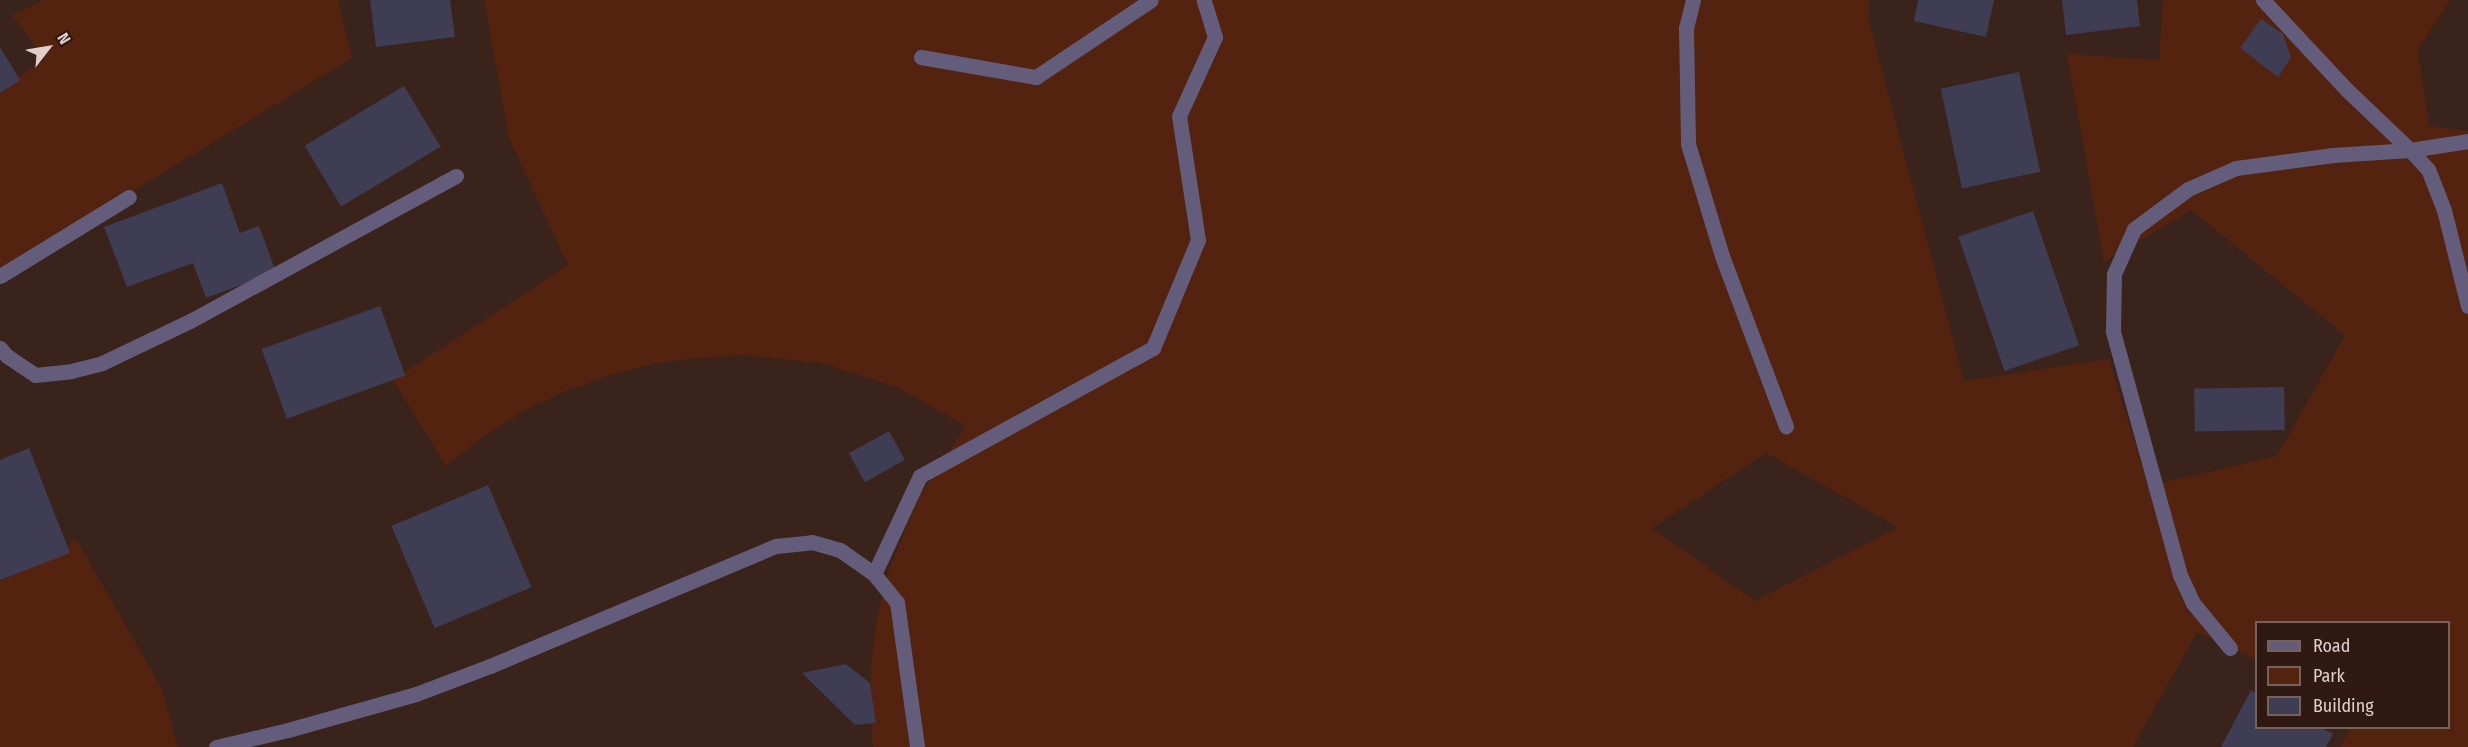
<!DOCTYPE html>
<style>
body{margin:0}
#map{position:relative;width:2468px;height:747px;overflow:hidden;background:#39231b;font-family:"Fira Sans Condensed",sans-serif}
div>[style]{position:absolute}
[style*='--x']{left:calc(var(--x)*1px);top:calc(var(--y)*1px);width:calc(var(--w)*1px);rotate:calc(var(--a)*1deg)}
.green>*{inset:0;background:#54230f}
.building>*{inset:0;background:#3e3d53;transform-origin:0 0}
.minor>*{height:15px;margin:-7.5px;padding:0 7.5px;transform-origin:7.5px;border-radius:7.5px;background:#635d7b}
span{translate:-50% -50%;white-space:nowrap;text-align:center;line-height:1.15;-webkit-text-stroke:4.5px #2f1911;paint-order:stroke}
.legend{position:absolute;left:2255px;top:621px;width:195px;height:108px;box-sizing:border-box;background:#2f1911;border:2px solid #75625b;margin:0;padding:8px 10px;list-style:none;font-size:18px;color:#dfcfca}
.legend li{display:flex;align-items:center;gap:12px;height:30px}
.legend b{width:30px;border:2px solid #75625b}
.north{position:absolute;left:18px;top:18px;width:60px;height:60px;-webkit-text-stroke:4px #2f1911;paint-order:stroke;rotate:59deg;font-size:16px;font-weight:700;line-height:24px;text-align:center;color:#dfcfca}
.north::after{content:'';display:block;margin:auto;width:21px;height:27px;background:#dfcfca;clip-path:polygon(50% 0,100% 100%,50% 72%,0 100%)}
</style>
<div id="map">
<div class="green">
<div style="clip-path:polygon(44px 0,338px 0,352px 58px,0 272px,0 89px,45px 60px,12px 15px)"></div>
<div style="clip-path:polygon(evenodd,484px 0,1869px 0,1868px 17px,1964px 381px,2109px 359px,2148px 486px,2277px 456px,2345px 335px,2191px 210px,2104px 262px,2067px 54px,2159px 60px,2163px 0,2450px 0,2418px 50px,2429px 126px,2468px 131px,2468px 747px,2340px 747px,2351px 728px,2448px 728px,2448px 622px,2256px 622px,2256px 660px,2197px 632px,2133px 747px,873px 747px,870px 713px,871px 664px,877px 617px,889px 570px,920px 495px,966px 426px,897px 387px,822px 363px,743px 355px,697px 358px,652px 364px,607px 376px,564px 392px,522px 412px,483px 437px,446px 466px,393px 380px,568px 265px,509px 138px,484px 0,1766px 453px,1898px 527px,1755px 601px,1652px 528px,1766px 453px)"></div>
<div style="clip-path:polygon(77px 540px,162px 689px,178px 747px,0 747px,0 581px)"></div>
</div>
<div class="building">
<div style="clip-path:polygon(370px 0,450px 0,455px 37px,376px 47px)"></div>
<div style="clip-path:polygon(1918px 0,1994px 0,1986px 37px,1914px 21px)"></div>
<div style="clip-path:polygon(2062px 0,2137px 0,2140px 26px,2066px 35px)"></div>
<div style="clip-path:polygon(2261px 19px,2283px 34px,2291px 58px,2278px 77px,2240px 48px)"></div>
<div style="clip-path:polygon(0 47px,20px 80px,0 93px)"></div>
<div style="left:2019px;top:72px;width:102px;height:80px;rotate:78deg"></div>
<div style="left:404px;top:86px;width:71px;height:116px;rotate:59deg"></div>
<div style="clip-path:polygon(222px 183px,240px 233px,259px 226px,276px 272px,206px 298px,193px 263px,127px 287px,104px 227px)"></div>
<div style="left:2033px;top:211px;width:142px;height:79px;rotate:71deg"></div>
<div style="left:380px;top:306px;width:74px;height:126px;rotate:70deg"></div>
<div style="left:2284px;top:387px;width:43px;height:90px;rotate:89deg"></div>
<div style="left:889px;top:431px;width:33px;height:46px;rotate:61deg"></div>
<div style="clip-path:polygon(29px 448px,70px 553px,0 580px,0 460px)"></div>
<div style="left:488px;top:485px;width:111px;height:105px;rotate:67deg"></div>
<div style="clip-path:polygon(846px 664px,870px 683px,876px 723px,855px 725px,802px 673px)"></div>
<div style="clip-path:polygon(2251px 690px,2256px 693px,2256px 728px,2322px 728px,2333px 734px,2326px 747px,2221px 747px)"></div>
</div>
<div class="minor">
<div style="--x:1693;--y:0;--w:29;--a:104"></div>
<div style="--x:1686;--y:28;--w:116;--a:89"></div>
<div style="--x:1688;--y:144;--w:117;--a:73.1"></div>
<div style="--x:1722;--y:256;--w:182;--a:69.4"></div>
<div style="--x:2263;--y:0;--w:123;--a:47"></div>
<div style="--x:2347;--y:90;--w:87;--a:43.6"></div>
<div style="--x:2410;--y:150;--w:59;--a:-8.8"></div>
<div style="--x:921;--y:57;--w:117;--a:9.9"></div>
<div style="--x:1036;--y:77;--w:138;--a:-33.8"></div>
<div style="--x:0;--y:276;--w:151;--a:-31.5"></div>
<div style="--x:0;--y:348;--w:11;--a:49"></div>
<div style="--x:7;--y:356;--w:34;--a:34"></div>
<div style="--x:35;--y:375;--w:36;--a:-6"></div>
<div style="--x:71;--y:371;--w:32;--a:-14"></div>
<div style="--x:102;--y:363;--w:98;--a:-25.5"></div>
<div style="--x:190;--y:321;--w:303;--a:-28.6"></div>
<div style="--x:874;--y:574;--w:108;--a:-64.9"></div>
<div style="--x:920;--y:476;--w:266;--a:-28.8"></div>
<div style="--x:1153;--y:348;--w:117;--a:-67.4"></div>
<div style="--x:1198;--y:240;--w:125;--a:-98.7"></div>
<div style="--x:1179;--y:116;--w:87;--a:-65.5"></div>
<div style="--x:1215;--y:37;--w:39;--a:-107"></div>
<div style="--x:2230;--y:648;--w:58;--a:-129.4"></div>
<div style="--x:2193;--y:603;--w:31;--a:-115"></div>
<div style="--x:2180;--y:575;--w:253;--a:-105.4"></div>
<div style="--x:2113;--y:331;--w:57;--a:-89"></div>
<div style="--x:2114;--y:274;--w:49;--a:-66"></div>
<div style="--x:2134;--y:229;--w:67;--a:-36.5"></div>
<div style="--x:2188;--y:189;--w:52;--a:-23.6"></div>
<div style="--x:2236;--y:168;--w:98;--a:-7.6"></div>
<div style="--x:2333;--y:155;--w:77;--a:-3.7"></div>
<div style="--x:2410;--y:150;--w:26;--a:47"></div>
<div style="--x:2428;--y:169;--w:44;--a:68.7"></div>
<div style="--x:2444;--y:210;--w:99;--a:76"></div>
<div style="--x:216;--y:747;--w:74;--a:-13.3"></div>
<div style="--x:288;--y:730;--w:133;--a:-15.7"></div>
<div style="--x:416;--y:694;--w:79;--a:-20.7"></div>
<div style="--x:490;--y:666;--w:310;--a:-22.8"></div>
<div style="--x:776;--y:546;--w:36;--a:-6"></div>
<div style="--x:812;--y:542;--w:29;--a:16"></div>
<div style="--x:840;--y:550;--w:42;--a:35.2"></div>
<div style="--x:874;--y:574;--w:36;--a:51"></div>
<div style="--x:897;--y:602;--w:146;--a:82.1"></div>
</div>
<ul class="legend">
<li><b style="height:8px;background:#635d7b"></b>Road</li>
<li><b style="height:16px;background:#54230f"></b>Park</li>
<li><b style="height:16px;background:#3e3d53"></b>Building</li>
</ul>
<div class="north">N</div>
</div>
